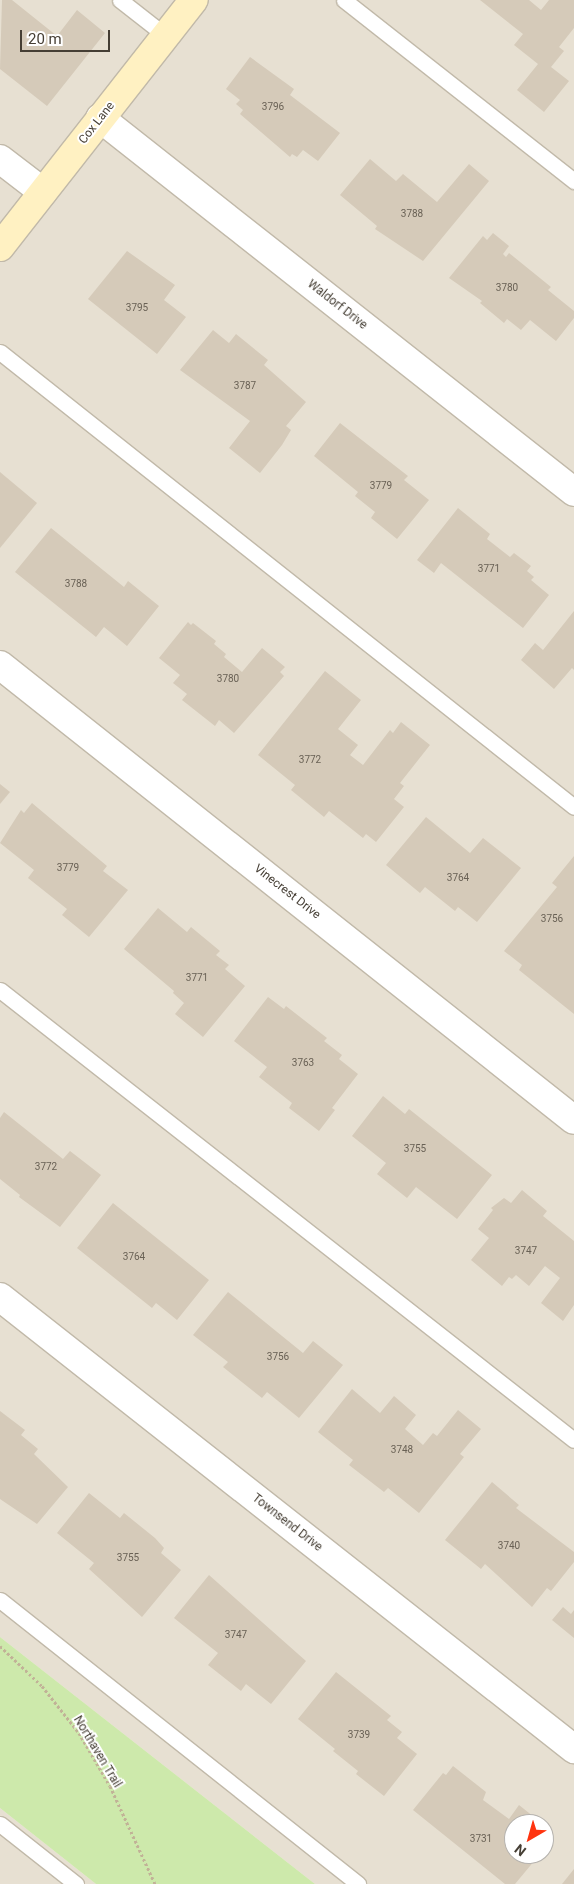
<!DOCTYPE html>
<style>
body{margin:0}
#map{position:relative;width:574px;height:1884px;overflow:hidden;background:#f3eee4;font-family:Roboto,sans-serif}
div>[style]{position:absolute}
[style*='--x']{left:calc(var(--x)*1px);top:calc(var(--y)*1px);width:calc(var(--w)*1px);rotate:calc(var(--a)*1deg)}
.residential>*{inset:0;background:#e7e0d2}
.green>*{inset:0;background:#cde9ab}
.building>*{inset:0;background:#d5cab9}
.path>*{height:3px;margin-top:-1.5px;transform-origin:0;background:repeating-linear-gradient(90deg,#c1b297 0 2.5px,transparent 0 5px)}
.roads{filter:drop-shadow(1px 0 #c1b9a9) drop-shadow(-1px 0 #c1b9a9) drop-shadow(0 1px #c1b9a9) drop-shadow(0 -1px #c1b9a9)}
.lane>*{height:15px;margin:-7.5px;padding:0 7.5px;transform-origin:7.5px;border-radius:7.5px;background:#fff}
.street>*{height:28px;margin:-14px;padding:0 14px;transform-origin:14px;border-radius:14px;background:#fff}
.secondary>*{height:28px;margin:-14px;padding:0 14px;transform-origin:14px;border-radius:14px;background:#fff1c2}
span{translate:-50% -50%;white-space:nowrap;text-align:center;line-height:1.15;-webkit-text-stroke:4px #fff;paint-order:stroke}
.number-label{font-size:10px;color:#696155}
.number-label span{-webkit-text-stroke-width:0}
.street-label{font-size:12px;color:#453e34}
.north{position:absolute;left:504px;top:1814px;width:50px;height:50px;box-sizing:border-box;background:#fff;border:1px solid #b5b2ae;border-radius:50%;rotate:218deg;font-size:14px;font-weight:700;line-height:20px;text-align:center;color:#453e34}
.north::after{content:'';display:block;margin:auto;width:18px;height:22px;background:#ff340f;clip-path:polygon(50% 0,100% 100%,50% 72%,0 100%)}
.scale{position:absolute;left:20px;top:30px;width:90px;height:22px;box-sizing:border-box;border:2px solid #453e34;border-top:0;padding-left:6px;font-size:15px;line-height:18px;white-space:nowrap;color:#453e34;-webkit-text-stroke:4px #fff;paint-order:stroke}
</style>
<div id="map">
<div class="residential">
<div style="clip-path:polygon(evenodd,0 0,574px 0,574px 1884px,315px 1884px,0 1637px,0 0,514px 1824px,544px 1824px,544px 1854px,514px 1854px,514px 1824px)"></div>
<div style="clip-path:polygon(0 1808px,96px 1884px,0 1884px)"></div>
</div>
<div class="green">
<div style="clip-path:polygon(0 1637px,315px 1884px,96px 1884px,0 1808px)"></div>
</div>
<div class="building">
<div style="clip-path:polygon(2px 0,12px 0,57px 36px,77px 10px,105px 33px,47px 106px,0 69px)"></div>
<div style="clip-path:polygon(480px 0,529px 0,541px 10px,549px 0,574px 0,574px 28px,559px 47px,564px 51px,551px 67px,569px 81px,544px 112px,517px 90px,538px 64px,514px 45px,523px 34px)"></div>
<div style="clip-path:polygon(250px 57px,294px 89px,290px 95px,340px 133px,318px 161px,303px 150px,297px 157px,292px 154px,290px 157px,240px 114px,243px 110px,236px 104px,240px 100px,226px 89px)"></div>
<div style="clip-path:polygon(370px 159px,396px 181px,403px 174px,437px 202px,469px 164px,489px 181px,423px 261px,375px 229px,377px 226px,340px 195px)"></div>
<div style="clip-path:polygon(493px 233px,509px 246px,503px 254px,506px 257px,509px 253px,551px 287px,548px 290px,574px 311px,574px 318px,556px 341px,530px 320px,521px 330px,507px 319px,504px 323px,480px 303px,482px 301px,449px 278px,483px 236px,487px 240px)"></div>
<div style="clip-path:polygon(127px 251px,175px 285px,164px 300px,186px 317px,157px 354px,88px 299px)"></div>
<div style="clip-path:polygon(213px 330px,229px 343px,236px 334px,268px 360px,264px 365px,306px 402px,286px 426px,291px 430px,282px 445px,260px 473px,229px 448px,250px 421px,180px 370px)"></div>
<div style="clip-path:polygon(340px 423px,408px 476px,404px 480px,429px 500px,397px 539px,371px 518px,375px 512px,355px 496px,358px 492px,314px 456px)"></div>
<div style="clip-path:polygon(0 472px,37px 503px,0 548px)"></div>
<div style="clip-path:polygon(458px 508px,490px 534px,487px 539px,510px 557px,514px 553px,531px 566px,527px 571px,534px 577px,531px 580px,549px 595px,523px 628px,441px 563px,434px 573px,417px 560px)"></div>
<div style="clip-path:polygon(51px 528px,124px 587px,128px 581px,159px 606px,127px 646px,104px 627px,96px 637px,15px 572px)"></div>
<div style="clip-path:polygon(574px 611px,574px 670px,572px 668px,554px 689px,521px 660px,535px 643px,543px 650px)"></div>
<div style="clip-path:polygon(188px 622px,191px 625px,193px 623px,216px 641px,214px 644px,226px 654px,224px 657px,242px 672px,262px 648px,285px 667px,280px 672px,284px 676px,234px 733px,219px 720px,215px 726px,182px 700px,187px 694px,173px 683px,180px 675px,159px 658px)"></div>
<div style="clip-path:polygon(325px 671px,361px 700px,338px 729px,358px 745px,350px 755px,363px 765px,390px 730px,393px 733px,401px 722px,430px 745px,400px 783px,404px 786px,394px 799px,404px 807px,376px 842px,366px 834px,363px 838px,329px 811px,324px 817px,291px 790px,295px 785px,258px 755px)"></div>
<div style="clip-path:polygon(0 784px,10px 792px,0 804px)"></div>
<div style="clip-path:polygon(32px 803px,107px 866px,103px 871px,128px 890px,89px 937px,62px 915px,67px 909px,28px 878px,34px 870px,0 843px,21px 810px,24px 813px)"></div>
<div style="clip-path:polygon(426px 817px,470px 853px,483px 838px,521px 868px,477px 922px,458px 907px,455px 911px,425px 887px,420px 893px,386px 865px)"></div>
<div style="clip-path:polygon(574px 856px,574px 1014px,519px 970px,522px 965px,504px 951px,557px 887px,552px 883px)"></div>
<div style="clip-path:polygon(158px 908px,187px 932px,191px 927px,220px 951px,216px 955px,229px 965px,225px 969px,245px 986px,203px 1037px,175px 1014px,184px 1003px,173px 993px,174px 991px,124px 949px)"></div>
<div style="clip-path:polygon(268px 997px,284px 1009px,286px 1006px,327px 1038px,324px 1041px,342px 1055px,339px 1059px,358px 1074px,332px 1108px,335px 1110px,319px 1131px,289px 1108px,292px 1103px,259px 1077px,267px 1067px,234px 1041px)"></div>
<div style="clip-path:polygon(383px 1096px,405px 1114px,409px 1109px,492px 1175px,457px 1219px,416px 1187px,407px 1198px,377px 1174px,386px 1163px,352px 1136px)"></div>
<div style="clip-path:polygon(4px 1112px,63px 1159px,70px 1151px,101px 1175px,60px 1227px,19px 1197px,20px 1195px,0 1179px,0 1118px)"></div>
<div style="clip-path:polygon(522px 1190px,547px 1211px,543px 1216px,574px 1241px,574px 1305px,563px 1321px,541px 1303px,560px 1278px,545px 1266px,529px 1286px,516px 1275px,512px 1279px,509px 1277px,502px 1286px,471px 1260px,489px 1238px,478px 1229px,493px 1210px,491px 1208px,504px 1198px,511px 1203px)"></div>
<div style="clip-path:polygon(113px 1203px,209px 1280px,177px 1320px,156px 1303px,152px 1308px,77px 1248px)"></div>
<div style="clip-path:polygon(228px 1292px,303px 1353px,313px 1341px,343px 1365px,299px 1418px,267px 1392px,262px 1398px,223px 1367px,228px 1362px,193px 1335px)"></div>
<div style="clip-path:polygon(352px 1389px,380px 1413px,394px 1396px,416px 1415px,405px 1429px,423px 1445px,433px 1433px,437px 1436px,458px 1410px,481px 1429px,460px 1454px,464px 1457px,419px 1513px,388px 1488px,384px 1492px,349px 1465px,353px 1460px,318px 1432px)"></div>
<div style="clip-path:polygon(0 1411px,25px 1430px,21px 1435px,38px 1449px,34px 1454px,68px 1487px,37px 1524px,0 1499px)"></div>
<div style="clip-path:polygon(492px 1482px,519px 1505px,516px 1508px,574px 1552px,574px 1562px,551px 1591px,547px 1588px,532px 1607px,485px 1564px,481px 1569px,445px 1540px)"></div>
<div style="clip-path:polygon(89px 1493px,120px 1518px,124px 1513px,155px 1538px,164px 1548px,161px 1553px,181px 1570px,142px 1617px,89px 1569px,94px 1563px,57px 1533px)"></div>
<div style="clip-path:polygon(209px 1575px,306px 1661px,271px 1704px,246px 1684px,241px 1691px,208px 1665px,218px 1653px,174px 1618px)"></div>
<div style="clip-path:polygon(563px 1607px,571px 1614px,574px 1610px,574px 1638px,552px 1620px)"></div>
<div style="clip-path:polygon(336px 1672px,391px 1716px,387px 1720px,402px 1732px,397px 1738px,417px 1754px,384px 1796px,356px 1774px,358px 1771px,333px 1751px,335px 1749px,298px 1719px)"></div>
<div style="clip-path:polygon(453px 1766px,486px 1792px,483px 1800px,509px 1819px,519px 1805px,539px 1821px,514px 1824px,514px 1854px,528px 1854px,535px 1860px,515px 1884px,505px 1884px,413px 1810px,443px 1773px,446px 1775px)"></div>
<div style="clip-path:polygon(574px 1869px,574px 1884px,562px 1884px)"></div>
</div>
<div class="path">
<div style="--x:0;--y:1646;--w:58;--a:43.6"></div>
<div style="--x:42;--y:1686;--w:60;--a:51.8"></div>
<div style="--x:79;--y:1733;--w:61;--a:59.7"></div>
<div style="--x:110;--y:1786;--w:108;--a:65.3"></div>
</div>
<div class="roads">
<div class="lane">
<div style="--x:120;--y:0;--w:58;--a:38"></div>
<div style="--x:344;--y:0;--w:293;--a:38.2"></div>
<div style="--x:0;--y:352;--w:732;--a:38.4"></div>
<div style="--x:0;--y:990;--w:729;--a:38.1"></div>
<div style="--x:0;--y:1600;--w:457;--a:38.4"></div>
<div style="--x:0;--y:1824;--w:97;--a:38.3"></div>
</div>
<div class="street">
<div style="--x:100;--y:118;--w:604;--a:38.27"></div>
<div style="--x:0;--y:159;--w:54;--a:37.5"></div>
<div style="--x:0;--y:665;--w:732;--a:38.4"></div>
<div style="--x:0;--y:1297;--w:731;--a:38.22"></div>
</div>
<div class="secondary">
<div style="--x:0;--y:247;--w:314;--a:-51.9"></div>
</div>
</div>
<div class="number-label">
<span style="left:273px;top:107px">3796</span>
<span style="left:412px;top:214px">3788</span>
<span style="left:507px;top:288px">3780</span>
<span style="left:137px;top:308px">3795</span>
<span style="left:245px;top:386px">3787</span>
<span style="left:381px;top:486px">3779</span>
<span style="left:489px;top:569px">3771</span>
<span style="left:76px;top:584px">3788</span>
<span style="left:228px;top:679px">3780</span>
<span style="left:310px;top:760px">3772</span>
<span style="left:68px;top:868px">3779</span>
<span style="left:458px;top:878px">3764</span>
<span style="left:552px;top:919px">3756</span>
<span style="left:197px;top:978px">3771</span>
<span style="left:303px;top:1063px">3763</span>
<span style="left:415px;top:1149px">3755</span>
<span style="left:46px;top:1167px">3772</span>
<span style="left:526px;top:1251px">3747</span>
<span style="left:134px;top:1257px">3764</span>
<span style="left:278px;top:1357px">3756</span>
<span style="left:402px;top:1450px">3748</span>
<span style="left:509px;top:1546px">3740</span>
<span style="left:128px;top:1558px">3755</span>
<span style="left:236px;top:1635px">3747</span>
<span style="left:359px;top:1735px">3739</span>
<span style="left:481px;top:1839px">3731</span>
</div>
<div class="street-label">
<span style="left:97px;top:123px;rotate:-52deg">Cox Lane</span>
<span style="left:337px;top:305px;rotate:38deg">Waldorf Drive</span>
<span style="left:287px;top:892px;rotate:38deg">Vinecrest Drive</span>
<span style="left:287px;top:1523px;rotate:38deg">Townsend Drive</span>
<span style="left:97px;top:1752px;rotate:59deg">Northaven Trail</span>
</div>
<div class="north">N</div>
<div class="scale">20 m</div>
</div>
